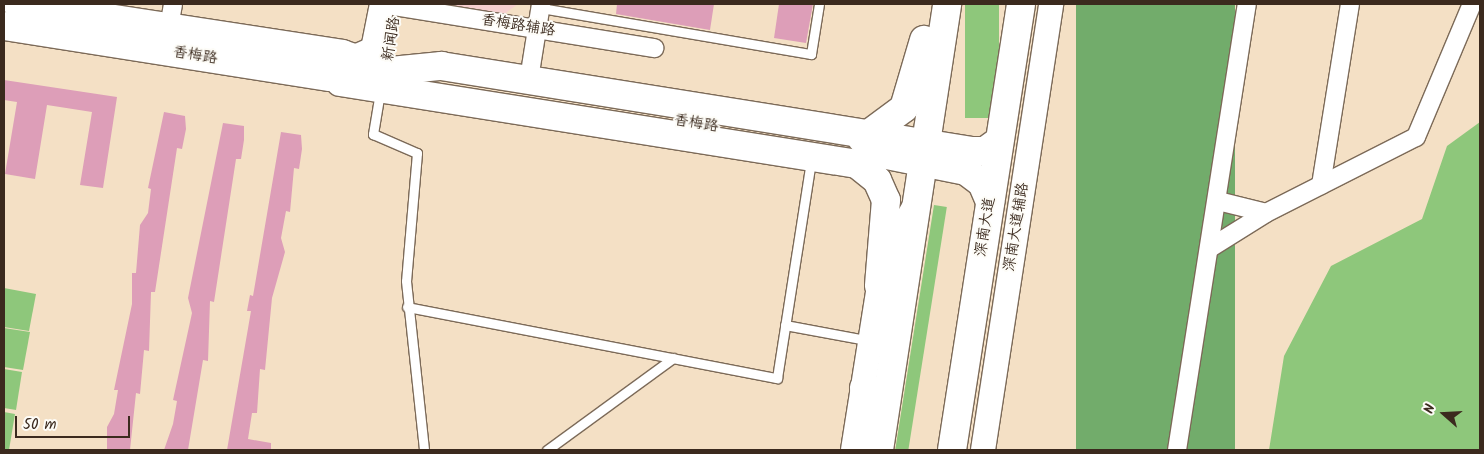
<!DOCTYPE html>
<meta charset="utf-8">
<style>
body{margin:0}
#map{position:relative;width:1484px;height:454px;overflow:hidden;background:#f4e0c5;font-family:Kalam,"LXGW WenKai TC",sans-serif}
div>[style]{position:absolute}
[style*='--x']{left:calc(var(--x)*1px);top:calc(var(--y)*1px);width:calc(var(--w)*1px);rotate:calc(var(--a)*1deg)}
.built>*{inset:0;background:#f7d0d0}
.green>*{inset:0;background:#8ec77b;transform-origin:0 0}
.forest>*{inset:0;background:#72ac6b;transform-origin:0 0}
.building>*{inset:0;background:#dd9eb8}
.roads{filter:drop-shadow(1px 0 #7c6a58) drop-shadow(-1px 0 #7c6a58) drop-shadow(0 1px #7c6a58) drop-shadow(0 -1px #7c6a58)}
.lane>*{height:9px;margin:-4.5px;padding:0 4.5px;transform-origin:4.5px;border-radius:4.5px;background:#fff}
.street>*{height:18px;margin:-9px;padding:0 9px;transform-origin:9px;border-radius:9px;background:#fff}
.secondary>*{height:24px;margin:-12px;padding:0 12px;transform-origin:12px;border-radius:12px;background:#fff}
.primary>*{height:28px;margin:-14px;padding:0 14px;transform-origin:14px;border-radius:14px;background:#fff}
span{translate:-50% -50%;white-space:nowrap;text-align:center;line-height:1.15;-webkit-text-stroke:4px #fdfcf7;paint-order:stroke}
.street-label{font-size:15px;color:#3b2a1e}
.frame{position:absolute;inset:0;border:5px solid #3b2a1e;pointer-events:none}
.north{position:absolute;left:1419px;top:389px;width:50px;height:50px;-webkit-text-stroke:4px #fdfcf7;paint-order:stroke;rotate:289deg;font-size:14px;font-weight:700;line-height:20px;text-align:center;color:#3b2a1e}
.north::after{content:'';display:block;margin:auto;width:18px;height:22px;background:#3b2a1e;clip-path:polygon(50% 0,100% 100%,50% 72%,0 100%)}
.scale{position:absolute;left:15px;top:416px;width:115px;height:22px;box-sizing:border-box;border:2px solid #3b2a1e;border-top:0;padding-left:6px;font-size:15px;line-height:18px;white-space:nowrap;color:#3b2a1e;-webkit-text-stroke:4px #fdfcf7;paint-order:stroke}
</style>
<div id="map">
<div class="built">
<div style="clip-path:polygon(432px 4px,518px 4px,503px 15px)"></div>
</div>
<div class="green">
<div style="left:965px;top:4px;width:34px;height:114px"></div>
<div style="clip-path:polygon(1480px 122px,1480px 450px,1269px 450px,1284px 356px,1331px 266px,1422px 219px,1447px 146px)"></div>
<div style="left:934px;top:205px;width:13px;height:248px;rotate:9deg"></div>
<div style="clip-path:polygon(4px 288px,36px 294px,29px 331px,4px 327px)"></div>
<div style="clip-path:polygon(4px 328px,30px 332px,23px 370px,4px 367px)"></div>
<div style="clip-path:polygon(4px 369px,22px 372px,16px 410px,4px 408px)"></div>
<div style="clip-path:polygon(4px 412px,15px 414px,9px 450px,4px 450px)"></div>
</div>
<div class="forest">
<div style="left:1076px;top:4px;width:159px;height:451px"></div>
</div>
<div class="building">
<div style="clip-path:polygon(617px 4px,714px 4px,710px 30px,616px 14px)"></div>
<div style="clip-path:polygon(779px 4px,813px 4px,806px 43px,774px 38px)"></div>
<div style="clip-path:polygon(4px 80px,117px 97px,103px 188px,80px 185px,92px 112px,47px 105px,35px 179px,5px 174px,17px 102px,4px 100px)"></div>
<div style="clip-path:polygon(164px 112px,185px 116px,186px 129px,182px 149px,177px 148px,155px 292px,151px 292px,149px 351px,144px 350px,140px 394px,136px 393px,130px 450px,107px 450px,107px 427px,114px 414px,118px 390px,114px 390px,132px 304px,132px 273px,136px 273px,140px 225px,148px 213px,151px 189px,148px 188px)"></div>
<div style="clip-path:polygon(223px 123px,244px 126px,244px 140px,241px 159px,236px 159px,214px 302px,210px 301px,208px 361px,203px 360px,188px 450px,164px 450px,173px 424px,177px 401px,173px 400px,192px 313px,188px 298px)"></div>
<div style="clip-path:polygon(281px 132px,301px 135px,302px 149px,299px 169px,294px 168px,290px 212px,286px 211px,281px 238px,285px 252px,272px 298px,265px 370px,260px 369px,257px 413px,252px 413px,248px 439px,271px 443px,271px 450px,227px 450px,251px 311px,247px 311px,250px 295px,253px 296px)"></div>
</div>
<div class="roads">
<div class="lane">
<div style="--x:541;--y:8;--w:274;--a:9.7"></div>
<div style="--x:811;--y:54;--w:51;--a:-80.9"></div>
<div style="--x:380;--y:92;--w:43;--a:99.5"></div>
<div style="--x:373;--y:134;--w:48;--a:23.4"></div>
<div style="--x:417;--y:153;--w:128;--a:94.9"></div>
<div style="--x:406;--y:281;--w:170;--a:83.9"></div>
<div style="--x:407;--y:307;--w:377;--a:10.9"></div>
<div style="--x:777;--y:378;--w:220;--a:-81.1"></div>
<div style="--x:785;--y:325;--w:87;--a:10.5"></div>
<div style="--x:547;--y:450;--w:156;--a:-36.1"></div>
</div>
<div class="street">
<div style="--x:382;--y:4;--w:276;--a:9.2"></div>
<div style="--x:169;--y:27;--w:23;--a:-80"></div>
<div style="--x:529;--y:79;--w:76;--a:-80.9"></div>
<div style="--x:1321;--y:185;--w:183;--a:-80.9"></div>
<div style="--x:1218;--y:201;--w:49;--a:14"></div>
<div style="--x:1210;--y:248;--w:66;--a:-32"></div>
<div style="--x:1266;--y:213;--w:168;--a:-26.9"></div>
<div style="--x:1416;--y:137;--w:144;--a:-67.2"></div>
<div style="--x:1177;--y:450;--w:451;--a:-81.1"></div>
</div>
<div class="secondary">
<div style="--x:355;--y:57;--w:20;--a:-24"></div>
<div style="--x:373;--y:49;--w:46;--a:-78.7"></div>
<div style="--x:853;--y:450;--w:166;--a:-81"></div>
<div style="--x:879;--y:286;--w:42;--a:-72"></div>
<div style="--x:892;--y:246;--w:47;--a:-60.7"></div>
<div style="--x:983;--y:450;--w:451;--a:-81.3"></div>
</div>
<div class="primary">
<div style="--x:17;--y:4;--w:329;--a:8.7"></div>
<div style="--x:342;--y:54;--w:47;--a:18.4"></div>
<div style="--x:4;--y:26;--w:330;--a:8.9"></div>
<div style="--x:330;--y:77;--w:112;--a:-5.7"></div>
<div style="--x:441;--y:66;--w:538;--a:9.09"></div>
<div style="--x:972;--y:151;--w:13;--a:0"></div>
<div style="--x:985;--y:151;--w:17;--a:-36"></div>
<div style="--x:340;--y:82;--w:523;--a:9.01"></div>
<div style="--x:857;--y:164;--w:26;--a:39"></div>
<div style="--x:877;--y:180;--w:22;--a:66"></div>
<div style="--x:886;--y:200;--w:86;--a:94.7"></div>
<div style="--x:862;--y:139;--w:52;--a:-36.4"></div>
<div style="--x:904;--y:108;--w:71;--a:-73.6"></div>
<div style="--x:877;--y:153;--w:91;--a:11.4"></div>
<div style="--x:966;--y:171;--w:20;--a:37"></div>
<div style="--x:982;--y:183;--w:21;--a:67"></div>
<div style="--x:864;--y:388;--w:55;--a:83.8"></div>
<div style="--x:879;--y:450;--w:451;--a:-81.3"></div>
<div style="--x:952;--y:450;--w:451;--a:-81.2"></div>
</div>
</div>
<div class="street-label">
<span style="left:518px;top:26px;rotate:9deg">香梅路辅路</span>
<span style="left:392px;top:39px;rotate:-81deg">新闻路</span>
<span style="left:195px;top:56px;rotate:9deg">香梅路</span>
<span style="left:696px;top:124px;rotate:9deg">香梅路</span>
<span style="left:986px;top:227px;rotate:-81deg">深南大道</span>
<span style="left:1017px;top:227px;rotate:-81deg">深南大道辅路</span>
</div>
<div class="frame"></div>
<div class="north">N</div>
<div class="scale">50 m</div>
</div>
